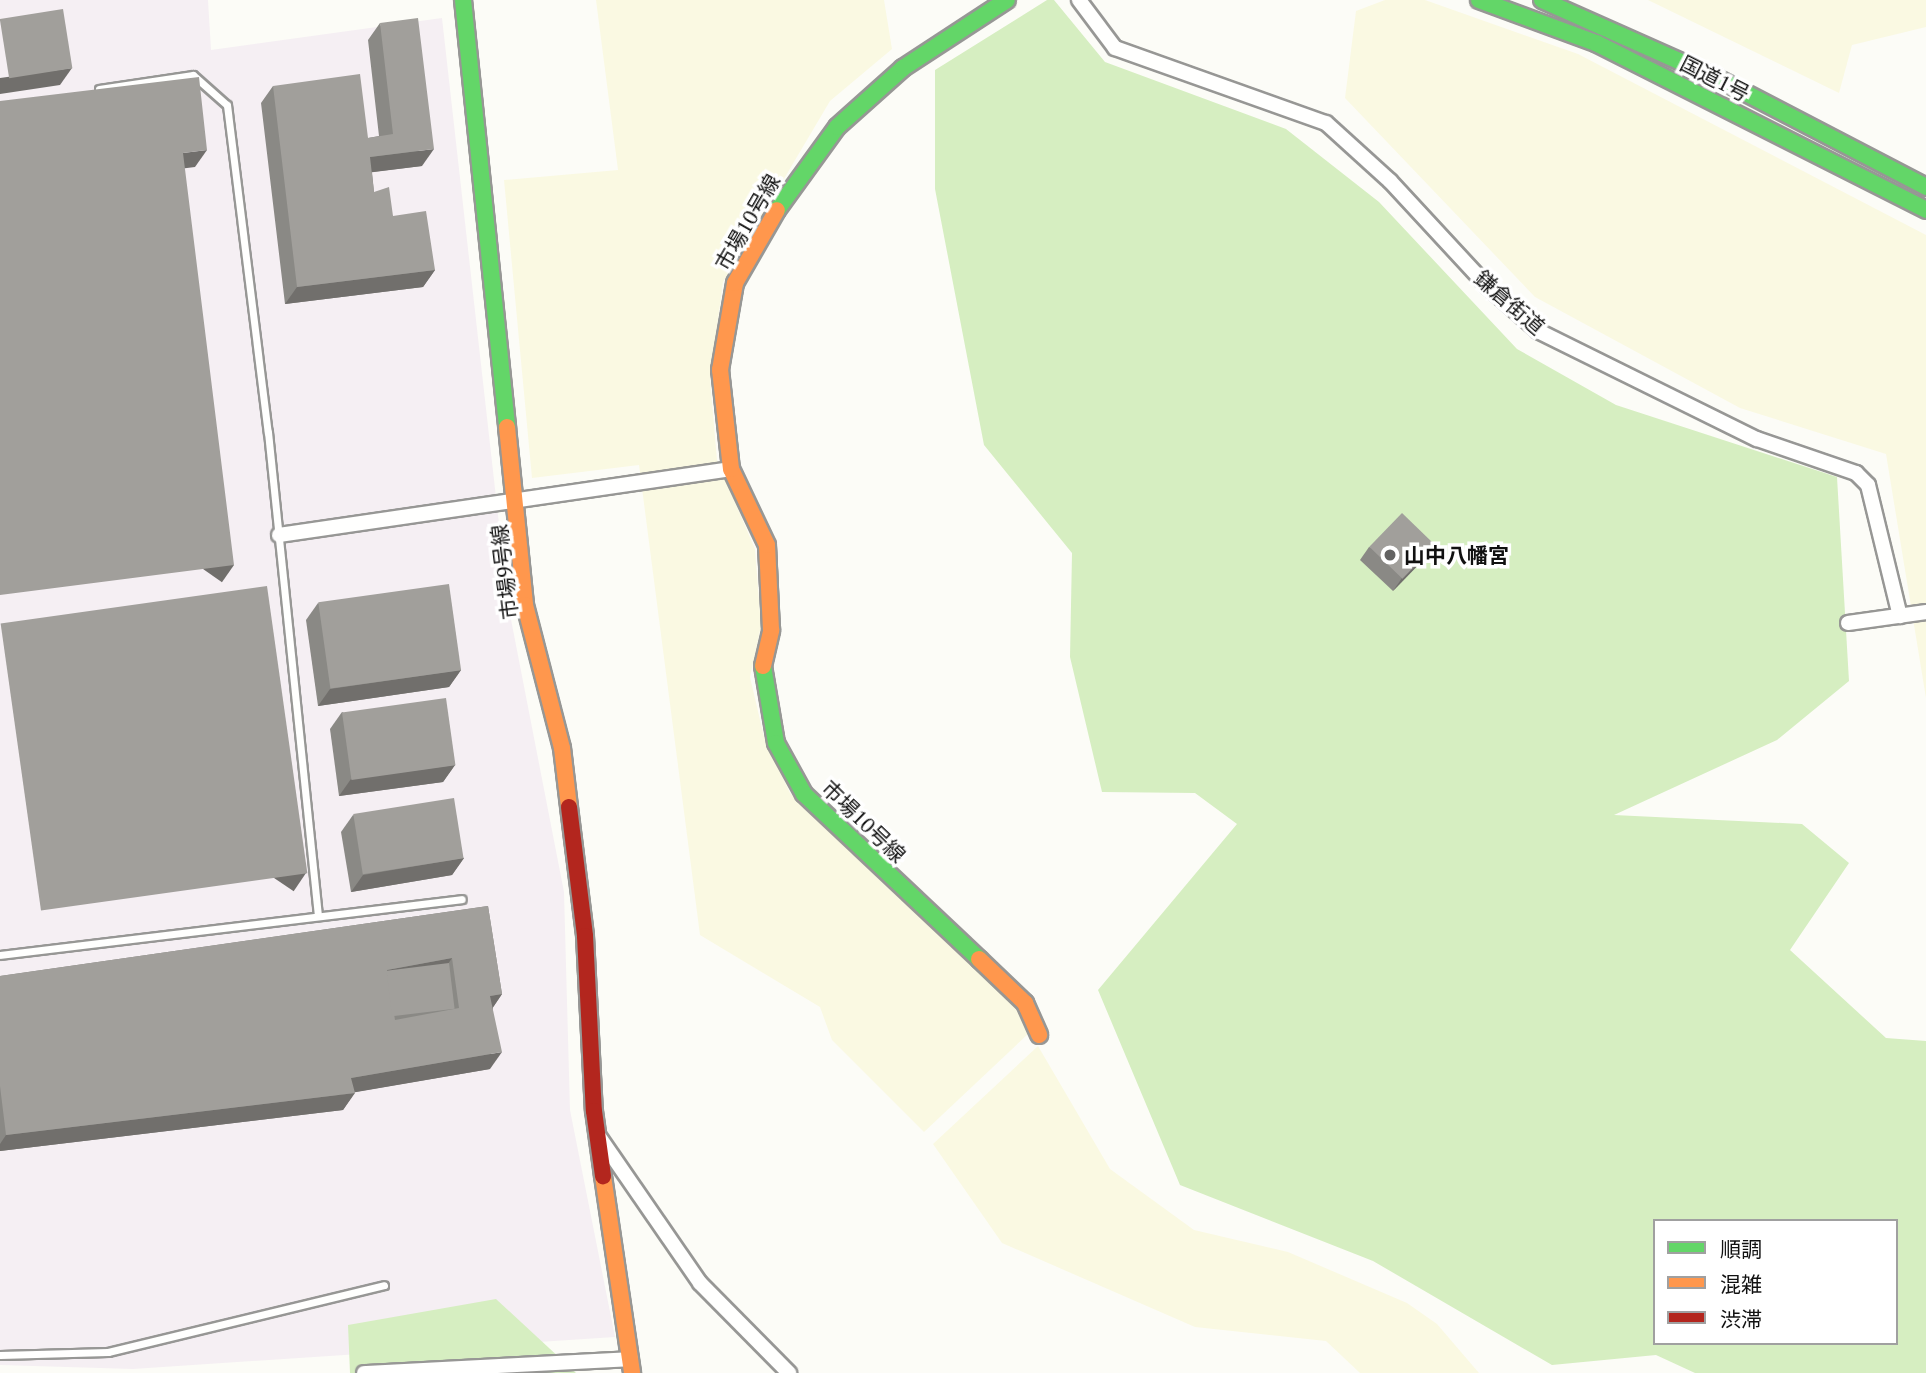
<!DOCTYPE html>
<meta charset="utf-8">
<style>
body{margin:0}
#map{position:relative;width:1926px;height:1373px;overflow:hidden;background:#fcfcf7;font-family:"PT Serif","Noto Sans JP",serif}
div>[style]{position:absolute}
[style*='--x']{left:calc(var(--x)*1px);top:calc(var(--y)*1px);width:calc(var(--w)*1px);rotate:calc(var(--a)*1deg)}
.industrial>*{inset:0;background:#f5eff3}
.farmland>*{inset:0;background:#faf9e2}
.forest>*{inset:0;background:#d6eec1}
.roads{filter:drop-shadow(2px 0 #979795) drop-shadow(-2px 0 #979795) drop-shadow(0 2px #979795) drop-shadow(0 -2px #979795)}
.lane>*{height:7px;margin:-3.5px;padding:0 3.5px;transform-origin:3.5px;border-radius:3.5px;background:#fffffe}
.street>*{height:14px;margin:-7px;padding:0 7px;transform-origin:7px;border-radius:7px;background:#fffffe}
.fast>*{height:16px;margin:-8px;padding:0 8px;transform-origin:8px;border-radius:8px;background:#63d668}
.slow>*{height:16px;margin:-8px;padding:0 8px;transform-origin:8px;border-radius:8px;background:#ff974d}
.jam>*{height:16px;margin:-8px;padding:0 8px;transform-origin:8px;border-radius:8px;background:#b3261e}
.wall>*{inset:0;background:#8a8985}
.shaded-wall>*{inset:0;background:#716f6c;transform-origin:0 0}
.building>*{inset:0;background:#a19f9b;transform-origin:0 0}
.dots>*{width:19px;height:19px;translate:-50% -50%;box-sizing:border-box;border:4px solid #fff;border-radius:50%}
span{translate:-50% -50%;white-space:nowrap;text-align:center;line-height:1.15;-webkit-text-stroke:7px #fff;paint-order:stroke}
.street-label{font-size:21px;color:#111}
.poi-label{font-size:21px;color:#111;font-weight:700}
.left{translate:0 -50%;text-align:left}
.legend{position:absolute;left:1653px;top:1219px;width:245px;height:126px;box-sizing:border-box;background:#fff;border:2px solid #a0a0a0;margin:0;padding:9px 12px;list-style:none;font-size:21px;color:#111}
.legend li{display:flex;align-items:center;gap:14px;height:35px}
.legend b{width:35px;border:2px solid #a0a0a0}
</style>
<div id="map">
<div class="industrial">
<div style="clip-path:polygon(0 0,208px 0,211px 50px,442px 18px,508px 604px,564px 892px,570px 1110px,615px 1337px,133px 1369px,0 1365px)"></div>
</div>
<div class="farmland">
<div style="clip-path:polygon(596px 0,884px 0,892px 49px,830px 101px,723px 282px,710px 379px,717px 460px,755px 549px,761px 626px,750px 677px,764px 737px,790px 793px,1015px 1005px,1028px 1034px,924px 1132px,832px 1040px,820px 1007px,700px 935px,639px 465px,532px 478px,504px 180px,618px 170px)"></div>
<div style="clip-path:polygon(1385px 0,1425px 0,1578px 54px,1926px 235px,1926px 698px,1886px 454px,1740px 408px,1535px 297px,1345px 98px,1356px 11px)"></div>
<div style="clip-path:polygon(1648px 0,1926px 0,1926px 27px,1852px 45px,1839px 93px)"></div>
<div style="clip-path:polygon(1038px 1046px,1110px 1169px,1194px 1230px,1288px 1252px,1407px 1303px,1437px 1324px,1479px 1373px,1360px 1373px,1326px 1341px,1195px 1327px,1002px 1243px,933px 1144px)"></div>
</div>
<div class="forest">
<div style="clip-path:polygon(evenodd,1047px 0,1054px 0,1105px 62px,1286px 129px,1379px 202px,1517px 349px,1616px 405px,1837px 477px,1849px 681px,1777px 740px,1614px 815px,1802px 824px,1849px 863px,1790px 950px,1886px 1038px,1926px 1041px,1926px 1373px,1695px 1373px,1656px 1355px,1552px 1365px,1373px 1261px,1180px 1185px,1098px 990px,1237px 824px,1195px 793px,1102px 792px,1070px 657px,1072px 553px,984px 445px,935px 189px,935px 70px,1047px 0,1655px 1221px,1896px 1221px,1896px 1343px,1655px 1343px,1655px 1221px)"></div>
<div style="clip-path:polygon(496px 1299px,576px 1373px,350px 1373px,348px 1325px)"></div>
</div>
<div class="roads">
<div class="lane">
<div style="--x:99;--y:89;--w:95;--a:-8.5"></div>
<div style="--x:193;--y:75;--w:45;--a:41.4"></div>
<div style="--x:227;--y:105;--w:330;--a:82.9"></div>
<div style="--x:268;--y:432;--w:485;--a:84.1"></div>
<div style="--x:0;--y:955;--w:465;--a:-6.9"></div>
<div style="--x:0;--y:1355;--w:108;--a:-1.6"></div>
<div style="--x:108;--y:1352;--w:284;--a:-13.6"></div>
</div>
<div class="street">
<div style="--x:1079;--y:0;--w:60;--a:53.1"></div>
<div style="--x:1115;--y:48;--w:224;--a:19.6"></div>
<div style="--x:1326;--y:123;--w:86;--a:42.2"></div>
<div style="--x:1390;--y:181;--w:144;--a:47.2"></div>
<div style="--x:1488;--y:287;--w:67;--a:41.3"></div>
<div style="--x:1538;--y:331;--w:244;--a:26.3"></div>
<div style="--x:1757;--y:439;--w:105;--a:19"></div>
<div style="--x:1856;--y:473;--w:17;--a:45"></div>
<div style="--x:1868;--y:485;--w:135;--a:76.3"></div>
<div style="--x:279;--y:535;--w:457;--a:-8.3"></div>
<div style="--x:1848;--y:623;--w:79;--a:-8"></div>
<div style="--x:600;--y:1138;--w:176;--a:55.4"></div>
<div style="--x:700;--y:1283;--w:127;--a:45.3"></div>
<div style="--x:364;--y:1373;--w:267;--a:-3"></div>
</div>
<div class="fast">
<div style="--x:463;--y:0;--w:429;--a:84.1"></div>
<div style="--x:1479;--y:0;--w:125;--a:20.2"></div>
<div style="--x:1596;--y:43;--w:370;--a:26.8"></div>
<div style="--x:1542;--y:0;--w:192;--a:24"></div>
<div style="--x:1717;--y:78;--w:236;--a:27.5"></div>
<div style="--x:777;--y:210;--w:102;--a:-54.1"></div>
<div style="--x:837;--y:127;--w:89;--a:-41.8"></div>
<div style="--x:903;--y:68;--w:124;--a:-33.2"></div>
<div style="--x:763;--y:666;--w:78;--a:80.4"></div>
<div style="--x:776;--y:743;--w:58;--a:61.2"></div>
<div style="--x:804;--y:794;--w:241;--a:43.3"></div>
</div>
<div class="slow">
<div style="--x:507;--y:427;--w:179;--a:84.2"></div>
<div style="--x:525;--y:605;--w:148;--a:75.5"></div>
<div style="--x:562;--y:748;--w:59;--a:83.2"></div>
<div style="--x:763;--y:666;--w:37;--a:-77"></div>
<div style="--x:771;--y:630;--w:85;--a:-92.7"></div>
<div style="--x:767;--y:545;--w:84;--a:-115.3"></div>
<div style="--x:731;--y:469;--w:100;--a:-96.3"></div>
<div style="--x:720;--y:370;--w:88;--a:-80.2"></div>
<div style="--x:735;--y:283;--w:84;--a:-60.1"></div>
<div style="--x:979;--y:959;--w:64;--a:43.7"></div>
<div style="--x:1025;--y:1003;--w:35;--a:66"></div>
<div style="--x:603;--y:1176;--w:199;--a:81.6"></div>
</div>
<div class="jam">
<div style="--x:569;--y:807;--w:130;--a:82.9"></div>
<div style="--x:585;--y:936;--w:175;--a:87.1"></div>
<div style="--x:594;--y:1111;--w:66;--a:82.1"></div>
</div>
</div>
<div class="wall">
<div style="clip-path:polygon(380px 23px,422px 166px,372px 172px,374px 192px,435px 270px,423px 287px,285px 304px,261px 103px,273px 86px,368px 138px,379px 136px,368px 40px)"></div>
<div style="clip-path:polygon(1369px 547px,1425px 558px,1393px 591px,1360px 560px)"></div>
<div style="clip-path:polygon(318px 603px,461px 670px,449px 687px,318px 706px,306px 620px)"></div>
<div style="clip-path:polygon(342px 712px,455px 765px,443px 782px,339px 796px,330px 729px)"></div>
<div style="clip-path:polygon(353px 815px,464px 858px,452px 875px,351px 892px,341px 832px)"></div>
<div style="clip-path:polygon(488px 906px,502px 994px,493px 1007px,490px 1069px,355px 1092px,343px 1110px,0 1151px,0 976px)"></div>
</div>
<div class="shaded-wall">
<div style="clip-path:polygon(72px 68px,60px 85px,0 94px,0 78px)"></div>
<div style="clip-path:polygon(434px 149px,422px 166px,358px 174px,370px 157px)"></div>
<div style="clip-path:polygon(207px 150px,195px 167px,171px 170px,183px 153px)"></div>
<div style="clip-path:polygon(435px 270px,423px 287px,285px 304px,297px 287px)"></div>
<div style="clip-path:polygon(1435px 545px,1425px 558px,1393px 591px,1402px 578px)"></div>
<div style="left:234px;top:565px;width:21px;height:236px;rotate:125deg"></div>
<div style="clip-path:polygon(461px 670px,449px 687px,318px 706px,330px 689px)"></div>
<div style="clip-path:polygon(455px 765px,443px 782px,339px 796px,351px 779px)"></div>
<div style="clip-path:polygon(464px 858px,452px 875px,351px 892px,363px 875px)"></div>
<div style="left:306px;top:873px;width:22px;height:309px;rotate:124deg"></div>
<div style="clip-path:polygon(452px 958px,440px 976px,386px 985px,387px 970px)"></div>
<div style="clip-path:polygon(502px 994px,490px 1012px,490px 996px)"></div>
<div style="clip-path:polygon(502px 1052px,490px 1069px,339px 1095px,351px 1078px)"></div>
<div style="clip-path:polygon(355px 1093px,343px 1110px,0 1151px,0 1144px,6px 1135px)"></div>
</div>
<div class="building">
<div style="left:63px;top:9px;width:60px;height:64px;rotate:81deg"></div>
<div style="clip-path:polygon(418px 18px,434px 149px,370px 157px,374px 192px,389px 187px,393px 216px,426px 211px,435px 270px,297px 287px,273px 86px,360px 74px,368px 138px,393px 134px,380px 23px)"></div>
<div style="clip-path:polygon(199px 77px,207px 150px,183px 153px,234px 565px,0 595px,0 101px)"></div>
<div style="left:1402px;top:513px;width:46px;height:47px;rotate:44deg"></div>
<div style="left:449px;top:584px;width:87px;height:132px;rotate:82deg"></div>
<div style="left:267px;top:586px;width:290px;height:269px;rotate:82deg"></div>
<div style="left:446px;top:698px;width:68px;height:105px;rotate:82deg"></div>
<div style="left:454px;top:798px;width:61px;height:102px;rotate:81deg"></div>
<div style="clip-path:polygon(evenodd,488px 906px,502px 994px,490px 996px,502px 1052px,351px 1078px,355px 1093px,6px 1135px,0 1086px,0 976px,488px 906px,452px 958px,459px 1008px,395px 1020px,387px 970px,452px 958px)"></div>
<div style="left:449px;top:963px;width:46px;height:63px;rotate:83deg"></div>
</div>
<div class="dots">
<div style="left:1390px;top:555px;background:#636362"></div>
</div>
<div class="street-label">
<span style="left:1715px;top:78px;rotate:27deg">国道1号</span>
<span style="left:747px;top:222px;rotate:-60deg">市場10号線</span>
<span style="left:1510px;top:302px;rotate:41deg">鎌倉街道</span>
<span style="left:504px;top:572px;rotate:-97deg">市場9号線</span>
<span style="left:864px;top:821px;rotate:44deg">市場10号線</span>
</div>
<div class="poi-label">
<span class="left" style="left:1404px;top:555px">山中八幡宮</span>
</div>
<ul class="legend">
<li><b style="height:9px;background:#63d668"></b>順調</li>
<li><b style="height:9px;background:#ff974d"></b>混雑</li>
<li><b style="height:9px;background:#b3261e"></b>渋滞</li>
</ul>
</div>
